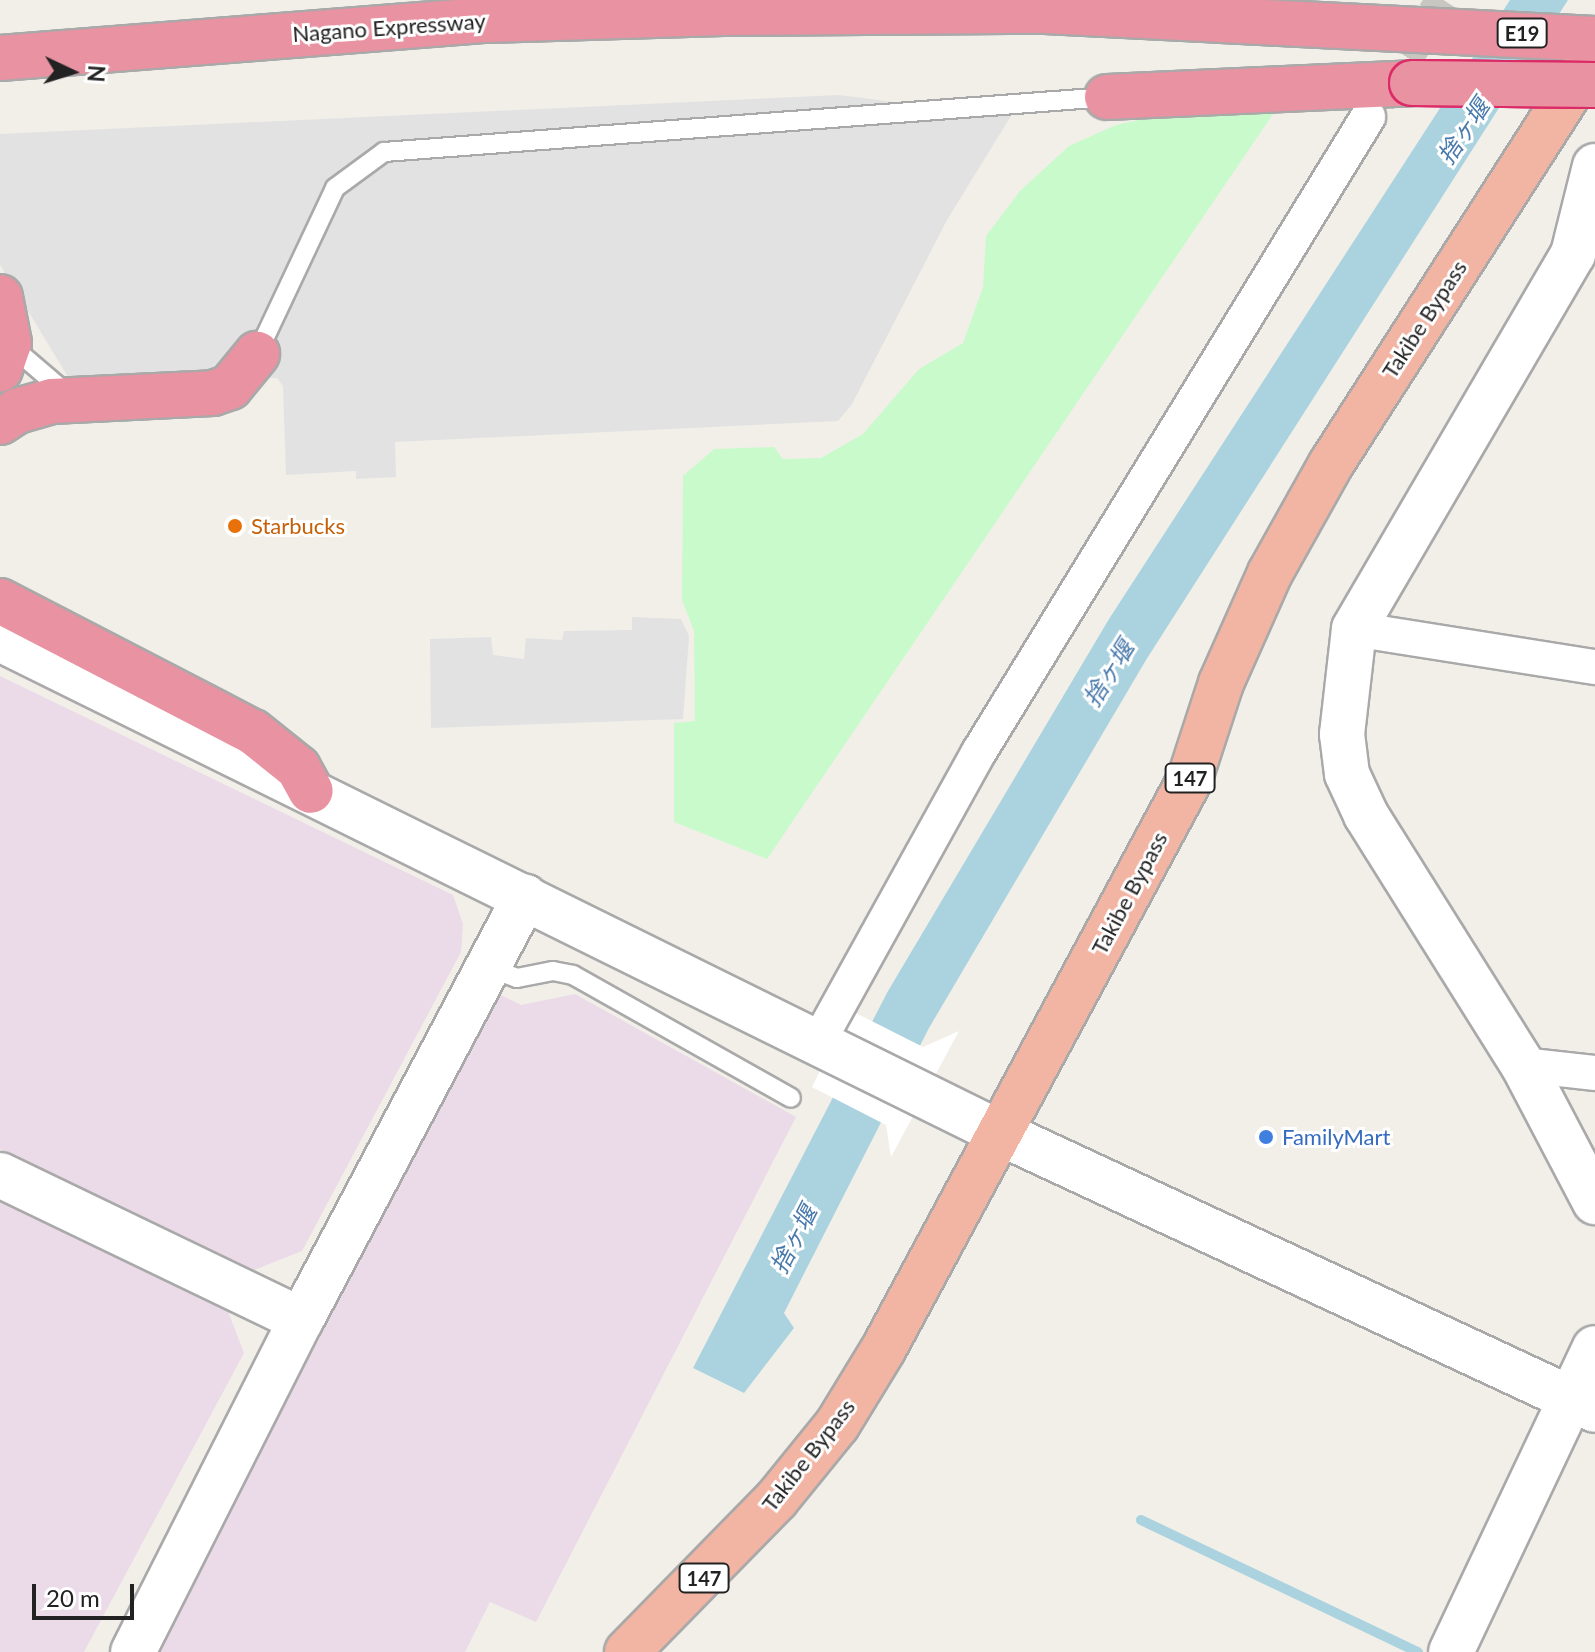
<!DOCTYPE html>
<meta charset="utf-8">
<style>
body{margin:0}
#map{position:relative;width:1595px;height:1652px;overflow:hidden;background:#f2efe9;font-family:Lato,"Noto Sans JP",sans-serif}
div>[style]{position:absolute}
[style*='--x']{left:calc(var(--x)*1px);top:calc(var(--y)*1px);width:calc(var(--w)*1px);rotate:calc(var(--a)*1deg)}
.industrial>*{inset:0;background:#ebdbe8}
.park>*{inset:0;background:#c8facc}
.parking>*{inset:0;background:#e2e2e2}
.water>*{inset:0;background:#aad3df}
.pier>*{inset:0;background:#fff}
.stream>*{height:10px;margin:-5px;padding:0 5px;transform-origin:5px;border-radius:5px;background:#aad3df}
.minor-tunnel>*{height:34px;margin-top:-17px;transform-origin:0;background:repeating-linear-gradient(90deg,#c8c6c1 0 34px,transparent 0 51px)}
.roads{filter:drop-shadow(2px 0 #a9a9a9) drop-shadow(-2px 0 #a9a9a9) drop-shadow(0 2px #a9a9a9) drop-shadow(0 -2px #a9a9a9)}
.service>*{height:18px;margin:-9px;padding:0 9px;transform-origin:9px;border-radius:9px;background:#fff}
.minor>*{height:34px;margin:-17px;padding:0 17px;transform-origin:17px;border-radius:17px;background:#fff}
.tertiary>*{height:44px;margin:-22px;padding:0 22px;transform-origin:22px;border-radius:22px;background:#fff}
.trunk>*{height:44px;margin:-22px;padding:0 22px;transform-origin:22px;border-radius:22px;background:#f2b4a3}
.motorway>*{height:44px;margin:-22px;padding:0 22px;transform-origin:22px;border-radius:22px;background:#e892a2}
.bridges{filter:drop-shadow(2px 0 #dc2a67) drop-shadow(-2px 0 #dc2a67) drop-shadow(0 2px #dc2a67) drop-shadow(0 -2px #dc2a67)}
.motorway-bridge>*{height:44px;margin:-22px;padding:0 22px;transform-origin:22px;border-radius:22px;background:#e892a2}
.dots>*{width:22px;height:22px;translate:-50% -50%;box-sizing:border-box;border:4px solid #fff;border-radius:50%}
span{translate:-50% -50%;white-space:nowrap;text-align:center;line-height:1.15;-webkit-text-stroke:6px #fff;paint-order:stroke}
.shield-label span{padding:2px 6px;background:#fff;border:2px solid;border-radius:6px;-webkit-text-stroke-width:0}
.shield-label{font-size:20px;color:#222;font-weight:700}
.street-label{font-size:22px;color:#222}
.food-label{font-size:22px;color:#c56008}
.left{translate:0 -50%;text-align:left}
.shop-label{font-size:22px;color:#366cbe}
.water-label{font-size:24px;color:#4a7aab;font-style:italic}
.north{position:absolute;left:32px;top:32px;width:80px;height:80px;-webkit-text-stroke:6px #fff;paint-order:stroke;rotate:94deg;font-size:22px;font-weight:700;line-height:32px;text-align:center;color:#222}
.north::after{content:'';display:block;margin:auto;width:28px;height:36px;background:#222;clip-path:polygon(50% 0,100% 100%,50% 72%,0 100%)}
.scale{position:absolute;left:32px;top:1584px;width:102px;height:36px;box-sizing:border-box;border:4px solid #222;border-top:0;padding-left:10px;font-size:24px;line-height:28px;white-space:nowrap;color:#222;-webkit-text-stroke:6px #fff;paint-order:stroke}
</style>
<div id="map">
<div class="industrial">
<div style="clip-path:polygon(0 676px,453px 895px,463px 924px,461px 952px,302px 1251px,254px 1270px,0 1149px)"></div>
<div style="clip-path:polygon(499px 994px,521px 1005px,575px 994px,796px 1117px,536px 1622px,490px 1602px,465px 1652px,155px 1652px)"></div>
<div style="clip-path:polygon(0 1201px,228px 1311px,244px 1353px,84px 1652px,0 1652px)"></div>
</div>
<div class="park">
<div style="clip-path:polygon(1273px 114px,767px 859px,674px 822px,674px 723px,695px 721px,694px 631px,682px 600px,683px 476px,714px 449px,774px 447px,783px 459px,821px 458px,863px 434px,919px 369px,963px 343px,983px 287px,986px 236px,1020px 191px,1069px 146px,1116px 125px,1158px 116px)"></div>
</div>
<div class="parking">
<div style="clip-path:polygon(1025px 93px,947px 220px,852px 404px,838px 421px,395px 442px,396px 477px,356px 479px,356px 471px,286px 475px,283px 386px,277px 378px,70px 380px,0 265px,0 134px,839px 95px,901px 103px)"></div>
<div style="clip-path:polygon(632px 617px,681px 619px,689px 636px,683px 719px,431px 728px,430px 639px,491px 637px,493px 655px,524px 659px,526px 638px,562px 640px,564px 631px,632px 630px)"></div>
</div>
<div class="water">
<div style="clip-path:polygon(1510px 0,1568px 0,1146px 660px,929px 1028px,784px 1313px,794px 1328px,744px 1393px,693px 1368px,888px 991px,1109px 619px)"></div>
</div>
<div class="pier">
<div style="clip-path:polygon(850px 1010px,923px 1047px,959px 1031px,891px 1157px,886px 1125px,812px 1087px)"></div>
</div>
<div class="stream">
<div style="--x:1141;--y:1520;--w:307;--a:25.5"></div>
</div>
<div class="minor-tunnel">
<div style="--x:1379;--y:100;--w:119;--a:-57.4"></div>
</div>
<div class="roads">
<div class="service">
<div style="--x:10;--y:345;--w:74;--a:40.6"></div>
<div style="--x:257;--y:354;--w:183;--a:-64.8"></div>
<div style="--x:335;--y:188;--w:61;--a:-36.3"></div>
<div style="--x:384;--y:152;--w:725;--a:-4.35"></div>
<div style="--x:487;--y:967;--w:32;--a:20"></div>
<div style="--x:517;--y:978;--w:37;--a:-11"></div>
<div style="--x:553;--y:971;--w:20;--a:11"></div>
<div style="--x:573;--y:975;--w:250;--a:29.4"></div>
</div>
<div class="minor">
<div style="--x:1354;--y:629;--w:244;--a:9"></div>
<div style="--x:817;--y:1044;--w:334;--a:-61"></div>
<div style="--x:979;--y:752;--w:745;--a:-58.51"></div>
<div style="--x:1523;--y:1065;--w:72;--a:6.3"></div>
</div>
<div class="tertiary">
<div style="--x:1595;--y:166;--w:91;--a:104"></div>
<div style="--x:1573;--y:254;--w:434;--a:120.3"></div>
<div style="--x:1354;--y:629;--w:106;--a:96.5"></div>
<div style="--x:1342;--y:734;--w:40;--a:82.9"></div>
<div style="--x:1347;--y:774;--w:45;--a:65.1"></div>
<div style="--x:1366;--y:815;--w:295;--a:57.9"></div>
<div style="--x:1523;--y:1065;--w:155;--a:62.3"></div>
<div style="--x:0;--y:639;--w:1115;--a:26.29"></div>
<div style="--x:1000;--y:1133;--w:656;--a:24.96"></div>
<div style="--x:0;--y:1175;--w:334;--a:25.7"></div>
<div style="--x:133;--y:1652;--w:372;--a:-63.2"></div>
<div style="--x:301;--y:1320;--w:479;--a:-62.1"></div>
<div style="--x:1451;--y:1652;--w:336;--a:-64.7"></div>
</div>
<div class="trunk">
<div style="--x:627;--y:1652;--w:213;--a:-45.6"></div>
<div style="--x:776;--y:1500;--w:97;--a:-50.9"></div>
<div style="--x:837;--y:1425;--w:90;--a:-58.6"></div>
<div style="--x:884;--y:1348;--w:644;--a:-61.72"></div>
<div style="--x:1189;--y:781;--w:103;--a:-71.9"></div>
<div style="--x:1221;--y:683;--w:120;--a:-66"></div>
<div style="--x:1270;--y:573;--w:125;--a:-60.8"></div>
<div style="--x:1331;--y:464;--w:485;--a:-57.3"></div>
</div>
<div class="motorway">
<div style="--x:0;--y:58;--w:489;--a:-4.5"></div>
<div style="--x:488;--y:20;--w:235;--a:-1.7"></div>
<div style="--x:723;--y:13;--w:322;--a:-0.4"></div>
<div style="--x:1045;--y:11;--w:551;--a:2.91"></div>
<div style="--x:1107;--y:97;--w:305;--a:-2.6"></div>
<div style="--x:0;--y:297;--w:47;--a:78.9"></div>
<div style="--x:9;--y:343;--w:28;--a:109"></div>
<div style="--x:0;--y:422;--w:20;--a:-33"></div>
<div style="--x:17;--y:411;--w:36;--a:-16"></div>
<div style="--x:52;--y:401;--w:161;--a:-2.8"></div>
<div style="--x:213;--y:393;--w:18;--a:-19"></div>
<div style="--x:230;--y:387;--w:43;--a:-50.7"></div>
<div style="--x:0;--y:601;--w:285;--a:27.4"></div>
<div style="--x:253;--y:732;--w:58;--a:38.7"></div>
<div style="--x:298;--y:768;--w:26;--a:61"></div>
</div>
</div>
<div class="bridges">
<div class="motorway-bridge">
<div style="--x:1412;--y:83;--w:183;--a:0.6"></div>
</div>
</div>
<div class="dots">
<div style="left:235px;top:526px;background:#e8710a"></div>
<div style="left:1266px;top:1137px;background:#3f7fe0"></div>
</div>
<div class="shield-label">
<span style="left:1522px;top:33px">E19</span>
<span style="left:1190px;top:778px">147</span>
<span style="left:704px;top:1578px">147</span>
</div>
<div class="street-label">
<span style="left:389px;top:27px;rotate:-4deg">Nagano Expressway</span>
<span style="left:1424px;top:319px;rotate:-57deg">Takibe Bypass</span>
<span style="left:1129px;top:893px;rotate:-62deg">Takibe Bypass</span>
<span style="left:808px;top:1455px;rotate:-52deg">Takibe Bypass</span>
</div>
<div class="food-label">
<span class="left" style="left:251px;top:526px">Starbucks</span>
</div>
<div class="shop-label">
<span class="left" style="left:1282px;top:1137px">FamilyMart</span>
</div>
<div class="water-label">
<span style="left:1463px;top:131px;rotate:-56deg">捨ヶ堰</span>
<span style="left:1108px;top:673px;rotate:-58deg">捨ヶ堰</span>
<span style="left:793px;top:1239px;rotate:-63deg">捨ヶ堰</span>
</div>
<div class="north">N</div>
<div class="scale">20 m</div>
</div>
